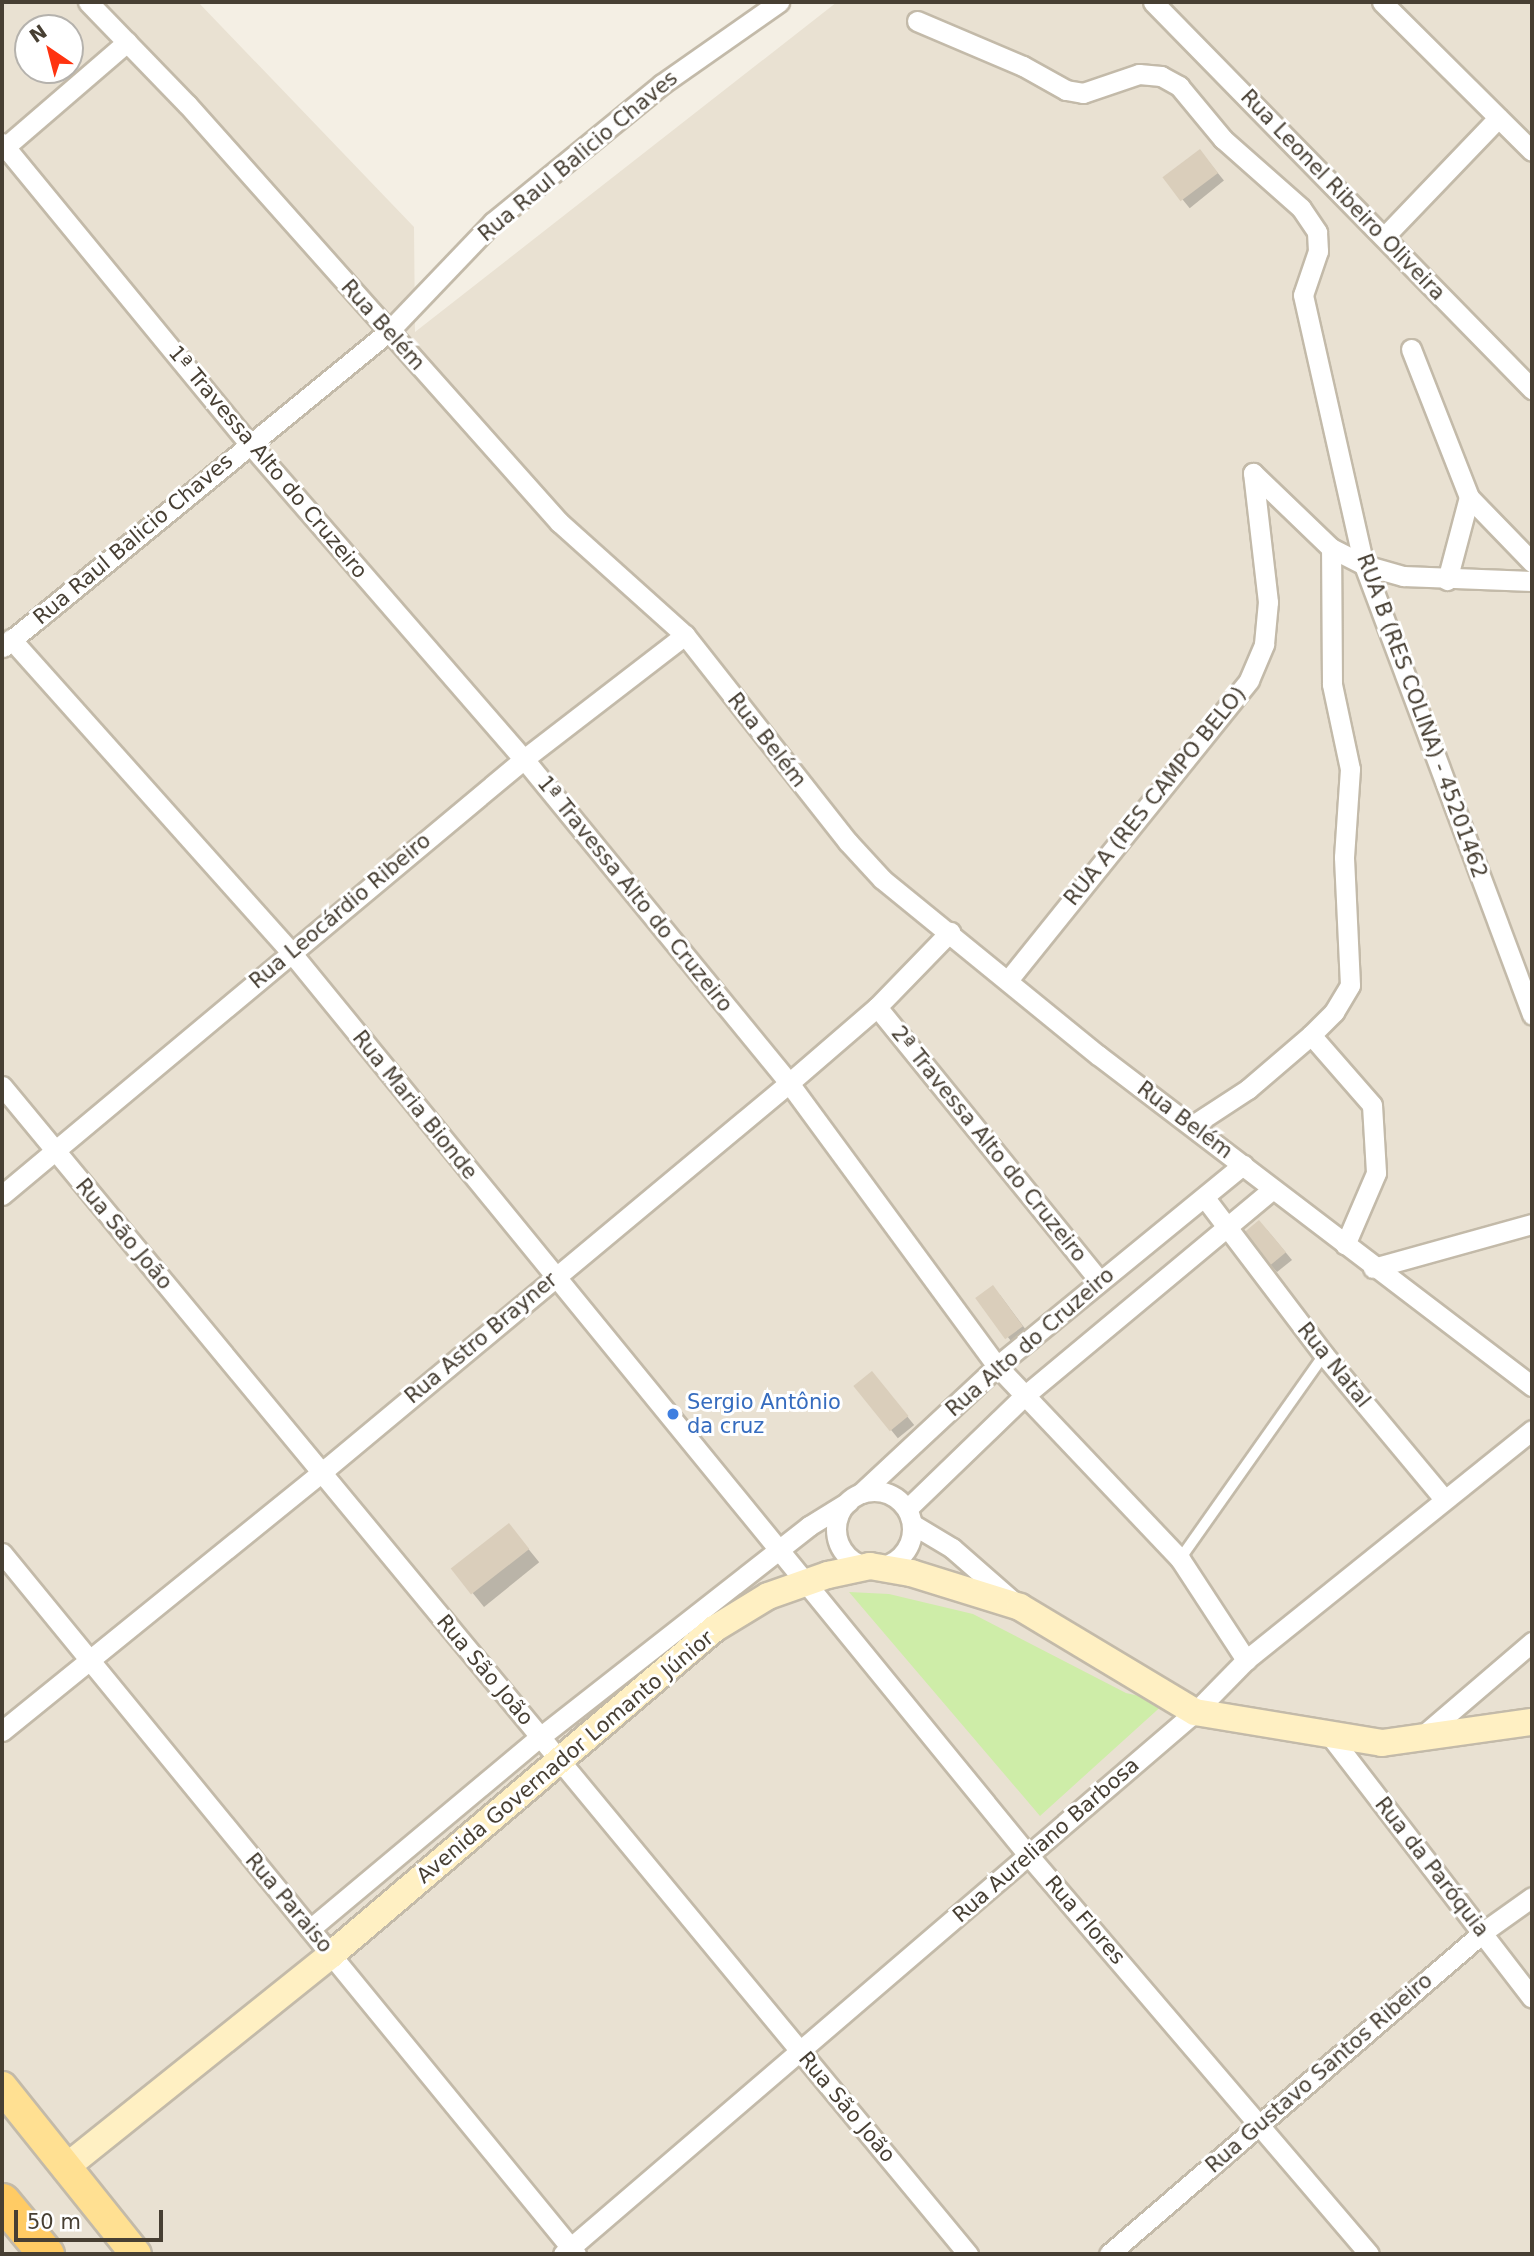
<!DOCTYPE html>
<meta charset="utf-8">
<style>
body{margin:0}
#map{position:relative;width:1534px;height:2256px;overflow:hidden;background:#f4efe4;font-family:"DejaVu Sans",sans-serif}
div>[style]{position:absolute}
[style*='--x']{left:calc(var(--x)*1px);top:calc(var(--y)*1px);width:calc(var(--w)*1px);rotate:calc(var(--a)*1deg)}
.residential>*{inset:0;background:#e9e1d2}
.green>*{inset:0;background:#ceeda8}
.shadow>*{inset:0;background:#0003;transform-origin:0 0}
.building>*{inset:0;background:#dacebb;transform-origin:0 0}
.roads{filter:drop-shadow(2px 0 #c3baa9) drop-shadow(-2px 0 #c3baa9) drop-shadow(0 2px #c3baa9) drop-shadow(0 -2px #c3baa9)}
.lane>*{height:10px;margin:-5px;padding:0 5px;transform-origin:5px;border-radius:5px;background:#fff}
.street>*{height:19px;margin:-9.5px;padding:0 9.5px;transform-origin:9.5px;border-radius:9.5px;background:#fff}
.street>.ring{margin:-9.5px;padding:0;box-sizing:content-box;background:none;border:19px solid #fff;border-radius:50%}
.secondary>*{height:26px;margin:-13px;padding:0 13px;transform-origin:13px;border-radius:13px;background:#fff0c3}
.primary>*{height:30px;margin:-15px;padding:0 15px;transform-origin:15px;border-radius:15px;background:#ffe092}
.highway>*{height:35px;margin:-17.5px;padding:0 17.5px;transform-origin:17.5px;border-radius:17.5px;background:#ffcb64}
.dots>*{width:19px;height:19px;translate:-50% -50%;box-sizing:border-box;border:4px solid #fff;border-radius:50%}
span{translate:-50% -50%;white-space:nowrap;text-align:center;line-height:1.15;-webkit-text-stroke:6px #fff;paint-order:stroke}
.street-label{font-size:21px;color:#473f33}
.shop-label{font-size:21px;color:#366cbe}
.left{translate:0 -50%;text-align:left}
.frame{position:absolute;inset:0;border:4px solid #473f33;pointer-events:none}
.north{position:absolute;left:14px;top:14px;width:70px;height:70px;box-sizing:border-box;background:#fff;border:2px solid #b5b2ad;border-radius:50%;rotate:325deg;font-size:19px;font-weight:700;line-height:28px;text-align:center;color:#473f33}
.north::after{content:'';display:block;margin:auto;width:24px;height:32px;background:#ff3310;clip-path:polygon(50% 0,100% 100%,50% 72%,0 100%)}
.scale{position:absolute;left:14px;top:2210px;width:149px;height:32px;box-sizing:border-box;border:4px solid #473f33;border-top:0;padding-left:9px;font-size:21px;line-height:24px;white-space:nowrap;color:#473f33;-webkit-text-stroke:5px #fff;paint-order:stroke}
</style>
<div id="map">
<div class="residential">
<div style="clip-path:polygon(evenodd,2px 2px,198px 2px,414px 227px,415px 332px,837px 2px,1532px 2px,1532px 2254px,2px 2254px,2px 2px,28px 28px,70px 28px,70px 70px,28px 70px,28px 28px)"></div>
</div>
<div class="green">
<div style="clip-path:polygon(849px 1592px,889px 1594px,973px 1614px,1126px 1693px,1166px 1702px,1040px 1816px)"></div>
</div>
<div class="shadow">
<div style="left:1200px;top:151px;width:38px;height:44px;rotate:51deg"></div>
<div style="clip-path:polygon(1267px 1230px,1292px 1260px,1277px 1272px,1244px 1235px)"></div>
<div style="clip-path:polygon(1000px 1295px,1029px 1334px,1014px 1345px,978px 1298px)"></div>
<div style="left:872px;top:1373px;width:67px;height:21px;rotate:51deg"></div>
<div style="left:509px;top:1525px;width:48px;height:71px;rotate:51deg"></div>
</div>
<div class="building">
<div style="left:1200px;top:149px;width:30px;height:47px;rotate:53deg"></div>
<div style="left:1259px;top:1220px;width:42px;height:23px;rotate:50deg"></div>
<div style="left:993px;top:1285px;width:51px;height:22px;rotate:54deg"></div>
<div style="left:872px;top:1371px;width:58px;height:24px;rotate:51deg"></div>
<div style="left:509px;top:1523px;width:33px;height:74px;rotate:52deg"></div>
</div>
<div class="roads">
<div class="lane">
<div style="--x:1180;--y:1559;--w:250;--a:-54.8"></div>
</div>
<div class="street">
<div style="--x:88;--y:2;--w:142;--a:45.9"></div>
<div style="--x:187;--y:104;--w:560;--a:48.33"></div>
<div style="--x:559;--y:522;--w:169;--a:41.9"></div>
<div style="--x:685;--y:635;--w:263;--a:51.8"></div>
<div style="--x:848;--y:842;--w:50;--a:47.4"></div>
<div style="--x:882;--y:879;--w:279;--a:39.2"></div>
<div style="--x:1098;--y:1055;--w:546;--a:37.33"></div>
<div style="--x:1153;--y:2;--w:542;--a:45.6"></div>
<div style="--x:1382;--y:2;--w:211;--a:44.8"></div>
<div style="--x:917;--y:21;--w:115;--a:23"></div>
<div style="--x:1023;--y:66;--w:49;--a:29.2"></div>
<div style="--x:1066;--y:90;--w:17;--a:10"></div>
<div style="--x:1083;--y:93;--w:59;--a:-18.7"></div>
<div style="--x:1139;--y:74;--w:22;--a:5"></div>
<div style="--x:1161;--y:76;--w:21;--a:29"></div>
<div style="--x:1179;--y:86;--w:69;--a:50.3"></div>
<div style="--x:1223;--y:139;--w:104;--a:41.5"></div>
<div style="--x:1301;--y:208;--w:29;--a:56"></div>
<div style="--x:1317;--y:232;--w:19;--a:87"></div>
<div style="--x:1318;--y:251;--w:46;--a:108.8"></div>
<div style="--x:1303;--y:295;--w:277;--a:77.3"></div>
<div style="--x:1364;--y:565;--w:480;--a:69.5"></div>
<div style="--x:2;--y:143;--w:387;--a:50.6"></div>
<div style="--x:248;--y:442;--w:420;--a:49"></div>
<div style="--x:524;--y:759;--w:419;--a:50.7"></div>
<div style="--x:789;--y:1083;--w:351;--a:53.7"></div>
<div style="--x:997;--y:1366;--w:266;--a:46.5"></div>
<div style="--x:1180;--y:1559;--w:121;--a:56.8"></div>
<div style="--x:5;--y:147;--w:161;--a:-40.7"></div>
<div style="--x:1384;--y:237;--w:165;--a:-46.2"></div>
<div style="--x:1411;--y:349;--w:159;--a:68.6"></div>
<div style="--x:1469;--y:497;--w:86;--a:104.8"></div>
<div style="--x:1253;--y:473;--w:108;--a:43.9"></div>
<div style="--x:1331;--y:548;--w:37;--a:27"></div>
<div style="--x:1364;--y:565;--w:41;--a:15.8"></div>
<div style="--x:1403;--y:576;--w:129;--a:2.2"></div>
<div style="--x:1469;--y:497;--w:91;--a:45.9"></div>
<div style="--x:11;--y:639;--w:419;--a:48.2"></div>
<div style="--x:290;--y:951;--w:1168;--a:50.77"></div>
<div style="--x:1029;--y:1856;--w:523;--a:49.49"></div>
<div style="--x:3;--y:647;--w:497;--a:-39.3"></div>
<div style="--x:388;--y:332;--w:152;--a:-46.3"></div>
<div style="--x:493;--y:222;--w:218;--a:-39.2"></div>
<div style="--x:662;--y:84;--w:143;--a:-35"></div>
<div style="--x:1009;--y:979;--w:383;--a:-51.2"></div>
<div style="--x:1249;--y:680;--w:39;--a:-67"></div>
<div style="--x:1264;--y:644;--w:42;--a:-84.6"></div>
<div style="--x:1268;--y:602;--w:130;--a:-96.6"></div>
<div style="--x:877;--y:1007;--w:353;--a:50.9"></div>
<div style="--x:1311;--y:1035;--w:93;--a:48.9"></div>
<div style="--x:1372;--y:1105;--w:68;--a:86.6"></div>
<div style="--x:1376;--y:1173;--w:78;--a:113.3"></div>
<div style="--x:2;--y:1086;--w:1516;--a:50.41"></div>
<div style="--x:1193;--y:1125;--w:66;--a:-33.2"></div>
<div style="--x:1248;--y:1089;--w:83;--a:-40.6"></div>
<div style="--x:1311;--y:1035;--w:33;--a:-45"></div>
<div style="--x:1334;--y:1012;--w:31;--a:-59"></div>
<div style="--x:1350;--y:985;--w:128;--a:-92.7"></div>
<div style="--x:1344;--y:857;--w:88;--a:-86.1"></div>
<div style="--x:1350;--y:769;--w:87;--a:-102"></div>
<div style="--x:1332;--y:684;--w:136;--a:-90.4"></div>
<div style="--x:2;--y:1195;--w:680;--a:-39.87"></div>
<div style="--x:524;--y:759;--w:203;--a:-37.6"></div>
<div style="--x:1205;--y:1198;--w:197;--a:52.8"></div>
<div style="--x:1324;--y:1355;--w:186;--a:50.2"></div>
<div style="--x:1373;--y:1268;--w:165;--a:-15.5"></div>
<div class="ring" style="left:836px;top:1491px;width:57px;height:57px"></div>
<div style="--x:861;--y:1493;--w:186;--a:-43"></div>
<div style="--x:997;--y:1366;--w:318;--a:-39.3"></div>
<div style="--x:907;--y:1509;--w:161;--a:-44"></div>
<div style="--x:1023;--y:1397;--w:325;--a:-39.8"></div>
<div style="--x:912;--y:1524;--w:47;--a:31"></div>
<div style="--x:952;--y:1548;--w:85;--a:41.2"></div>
<div style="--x:2;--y:1553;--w:906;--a:50.69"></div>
<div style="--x:2;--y:1731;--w:419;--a:-39"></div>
<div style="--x:328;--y:1467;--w:600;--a:-39.79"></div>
<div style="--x:789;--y:1083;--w:116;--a:-40.8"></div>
<div style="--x:877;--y:1007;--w:105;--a:-45.8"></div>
<div style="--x:1331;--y:1737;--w:329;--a:52.4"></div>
<div style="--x:1420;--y:1738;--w:148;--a:-40.6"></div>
<div style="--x:310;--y:1929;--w:300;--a:-39.9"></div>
<div style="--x:540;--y:1737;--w:342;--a:-38.1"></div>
<div style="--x:809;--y:1526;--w:46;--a:-31.6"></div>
<div style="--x:563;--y:2254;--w:833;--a:-40.62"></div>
<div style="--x:1195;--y:1712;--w:73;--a:-45.6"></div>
<div style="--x:1246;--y:1660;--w:367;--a:-38.8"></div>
<div style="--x:1109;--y:2254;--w:494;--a:-40.7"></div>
<div style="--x:1483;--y:1932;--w:60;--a:-35.5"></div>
</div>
<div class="secondary">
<div style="--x:65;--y:2168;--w:342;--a:-38.7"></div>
<div style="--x:332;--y:1954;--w:502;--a:-40.39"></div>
<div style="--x:714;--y:1629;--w:63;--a:-31.4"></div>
<div style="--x:768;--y:1596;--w:64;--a:-19.3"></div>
<div style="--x:828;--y:1575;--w:43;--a:-12.1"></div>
<div style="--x:870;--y:1566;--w:42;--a:9.7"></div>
<div style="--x:911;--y:1573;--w:114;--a:17.3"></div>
<div style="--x:1020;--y:1607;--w:204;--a:31"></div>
<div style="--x:1195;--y:1712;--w:190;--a:9.4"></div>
<div style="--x:1382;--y:1743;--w:151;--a:-8"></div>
</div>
<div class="primary">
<div style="--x:2;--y:2087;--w:214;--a:51.3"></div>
</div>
<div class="highway">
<div style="--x:2;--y:2201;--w:69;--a:50.3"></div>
</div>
</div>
<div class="dots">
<div style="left:673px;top:1414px;background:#3f7fe0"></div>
</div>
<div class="street-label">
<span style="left:578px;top:156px;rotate:-40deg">Rua Raul Balicio Chaves</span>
<span style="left:1343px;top:195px;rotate:46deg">Rua Leonel Ribeiro Oliveira</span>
<span style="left:383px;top:325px;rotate:48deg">Rua Belém</span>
<span style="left:268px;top:462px;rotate:50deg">1ª Travessa Alto do Cruzeiro</span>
<span style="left:133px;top:539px;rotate:-40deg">Rua Raul Balicio Chaves</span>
<span style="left:1422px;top:716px;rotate:70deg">RUA B (RES COLINA) - 45201462</span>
<span style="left:767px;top:740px;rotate:52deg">Rua Belém</span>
<span style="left:1155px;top:796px;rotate:-51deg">RUA A (RES CAMPO BELO)</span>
<span style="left:635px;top:894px;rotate:51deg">1ª Travessa Alto do Cruzeiro</span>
<span style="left:340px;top:911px;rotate:-40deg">Rua Leocárdio Ribeiro</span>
<span style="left:415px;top:1105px;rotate:51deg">Rua Maria Bionde</span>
<span style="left:1185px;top:1120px;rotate:37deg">Rua Belém</span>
<span style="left:989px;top:1144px;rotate:51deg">2ª Travessa Alto do Cruzeiro</span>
<span style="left:124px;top:1234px;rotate:50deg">Rua São João</span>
<span style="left:481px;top:1338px;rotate:-40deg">Rua Astro Brayner</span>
<span style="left:1030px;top:1342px;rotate:-41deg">Rua Alto do Cruzeiro</span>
<span style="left:1334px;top:1365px;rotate:51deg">Rua Natal</span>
<span style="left:485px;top:1670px;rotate:50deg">Rua São João</span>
<span style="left:565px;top:1757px;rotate:-40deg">Avenida Governador Lomanto Júnior</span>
<span style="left:1046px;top:1840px;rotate:-41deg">Rua Aureliano Barbosa</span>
<span style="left:1432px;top:1867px;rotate:52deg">Rua da Paróquia</span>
<span style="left:289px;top:1903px;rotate:50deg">Rua Paraiso</span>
<span style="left:1085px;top:1920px;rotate:49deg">Rua Flores</span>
<span style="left:1319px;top:2073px;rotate:-41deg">Rua Gustavo Santos Ribeiro</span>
<span style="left:847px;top:2107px;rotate:50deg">Rua São João</span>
</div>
<div class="shop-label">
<span class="left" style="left:687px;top:1414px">Sergio Antônio<br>da cruz</span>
</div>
<div class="frame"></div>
<div class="north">N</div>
<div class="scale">50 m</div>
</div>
